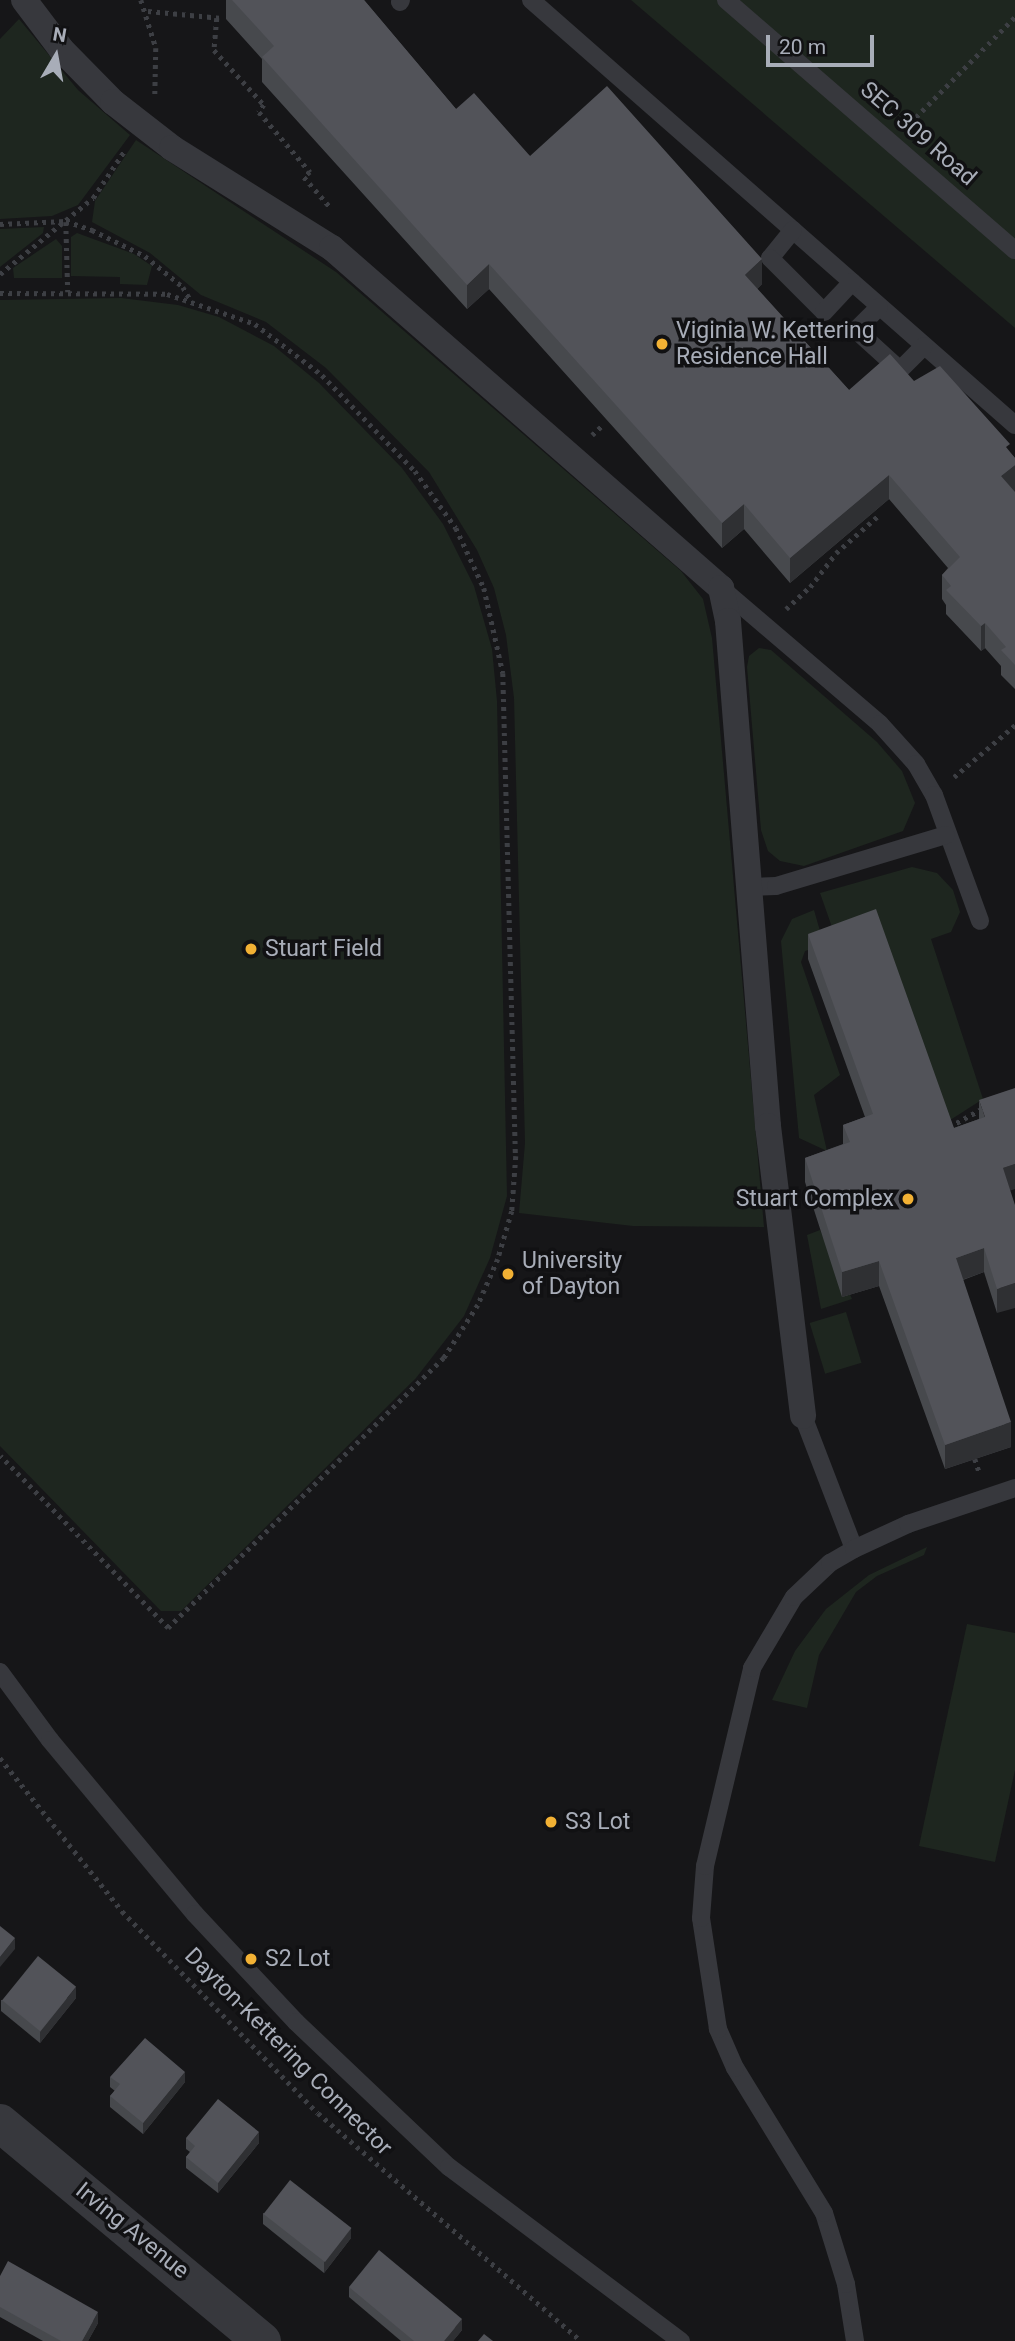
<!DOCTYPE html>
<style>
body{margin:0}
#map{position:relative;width:1015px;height:2341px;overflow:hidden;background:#161618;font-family:Roboto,sans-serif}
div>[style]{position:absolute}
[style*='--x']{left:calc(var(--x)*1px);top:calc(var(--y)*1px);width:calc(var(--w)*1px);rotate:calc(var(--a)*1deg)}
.green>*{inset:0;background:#1e261f;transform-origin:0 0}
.path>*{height:4.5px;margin-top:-2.25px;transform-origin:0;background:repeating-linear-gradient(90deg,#3d3f44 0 3.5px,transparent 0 8.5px)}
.service>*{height:18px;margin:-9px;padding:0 9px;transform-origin:9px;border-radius:9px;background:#37383d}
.pedestrian>*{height:26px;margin:-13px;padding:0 13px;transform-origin:13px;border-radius:13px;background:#37383d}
.tertiary>*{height:38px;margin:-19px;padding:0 19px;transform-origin:19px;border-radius:19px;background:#37383d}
.wall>*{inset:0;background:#47494d}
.shaded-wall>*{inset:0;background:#2f3033}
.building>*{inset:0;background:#525359;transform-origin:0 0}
.dots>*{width:19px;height:19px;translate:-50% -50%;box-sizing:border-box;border:4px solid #111113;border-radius:50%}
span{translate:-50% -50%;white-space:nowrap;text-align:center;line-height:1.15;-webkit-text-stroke:7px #111113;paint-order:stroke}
.street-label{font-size:23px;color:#a8adb8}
.poi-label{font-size:23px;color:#a8adb8}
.left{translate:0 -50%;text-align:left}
.right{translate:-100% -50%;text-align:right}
.north{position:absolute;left:21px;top:21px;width:70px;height:70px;-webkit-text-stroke:5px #111113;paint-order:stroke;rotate:10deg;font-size:19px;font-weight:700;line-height:28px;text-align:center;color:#a8adb8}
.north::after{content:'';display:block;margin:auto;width:24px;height:32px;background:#a8adb8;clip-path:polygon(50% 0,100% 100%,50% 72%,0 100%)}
.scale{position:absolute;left:766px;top:35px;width:108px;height:32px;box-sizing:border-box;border:4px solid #a8adb8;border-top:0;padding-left:9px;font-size:21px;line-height:24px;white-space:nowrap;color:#a8adb8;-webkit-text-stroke:5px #111113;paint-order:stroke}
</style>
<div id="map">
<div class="green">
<div style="clip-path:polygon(631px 0,1015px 0,1015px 328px)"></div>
<div style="clip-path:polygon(19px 19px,78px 90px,130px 135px,78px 205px,52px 216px,0 219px,0 39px)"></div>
<div style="clip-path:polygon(136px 140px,336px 272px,681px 571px,703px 599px,712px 638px,764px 1227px,633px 1226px,519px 1213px,525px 1143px,514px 698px,506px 635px,494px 588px,477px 550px,429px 472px,326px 368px,266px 322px,201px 295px,150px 253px,92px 222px,95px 201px)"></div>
<div style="clip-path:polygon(44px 227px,43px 233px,0 267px,0 229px)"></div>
<div style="clip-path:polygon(77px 233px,134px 254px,152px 266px,147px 285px,120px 284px,120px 277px,71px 276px,71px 237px)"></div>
<div style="clip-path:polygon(56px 239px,62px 246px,62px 278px,14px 278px,13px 268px)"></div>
<div style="clip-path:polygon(121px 298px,178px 305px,219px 317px,274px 346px,319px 383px,402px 468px,443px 524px,474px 586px,492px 649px,497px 701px,507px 1196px,490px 1258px,464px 1316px,416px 1378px,181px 1611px,161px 1611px,0 1446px,0 300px)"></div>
<div style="clip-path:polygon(759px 648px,771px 650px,877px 742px,902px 771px,915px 803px,903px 831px,804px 866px,780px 861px,768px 851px,761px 830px,747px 667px,749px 656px)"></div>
<div style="clip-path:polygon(912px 867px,937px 873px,953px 890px,960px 912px,951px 932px,931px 939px,983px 1099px,944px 1124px,839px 947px,820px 893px)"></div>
<div style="clip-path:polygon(814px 910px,824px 945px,805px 951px,801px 962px,840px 1075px,814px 1095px,827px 1151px,799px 1138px,781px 941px,792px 919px)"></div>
<div style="clip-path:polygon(820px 1230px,852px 1299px,821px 1309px,807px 1235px)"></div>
<div style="left:846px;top:1312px;width:53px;height:38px;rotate:73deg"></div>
<div style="clip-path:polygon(927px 1547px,924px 1555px,877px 1576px,856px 1592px,819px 1655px,807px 1708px,772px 1700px,795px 1651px,826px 1609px,869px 1575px)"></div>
<div style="clip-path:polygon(967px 1624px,1015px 1633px,1015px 1770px,995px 1862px,919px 1846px)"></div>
</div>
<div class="path">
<div style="--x:141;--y:0;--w:50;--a:72.6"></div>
<div style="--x:156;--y:48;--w:46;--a:91.2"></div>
<div style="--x:148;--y:11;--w:74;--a:5.4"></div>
<div style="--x:217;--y:18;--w:32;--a:95"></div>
<div style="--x:214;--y:50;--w:74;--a:47.7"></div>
<div style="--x:264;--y:105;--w:9;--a:126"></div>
<div style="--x:259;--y:112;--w:79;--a:49.6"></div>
<div style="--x:310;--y:172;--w:8;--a:140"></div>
<div style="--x:304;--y:177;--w:38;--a:49"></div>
<div style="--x:910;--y:123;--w:149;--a:-45.3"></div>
<div style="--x:66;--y:222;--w:70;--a:88.4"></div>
<div style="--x:0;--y:224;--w:66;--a:-2.6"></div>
<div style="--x:66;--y:221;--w:28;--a:19"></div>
<div style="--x:92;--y:230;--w:59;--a:26.1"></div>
<div style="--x:145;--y:256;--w:49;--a:39.2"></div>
<div style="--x:183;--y:287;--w:14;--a:60"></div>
<div style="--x:0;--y:274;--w:120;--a:-39.3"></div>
<div style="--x:93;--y:198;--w:58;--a:-56.3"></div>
<div style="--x:0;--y:293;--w:167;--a:0.3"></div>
<div style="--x:167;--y:294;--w:93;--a:18.8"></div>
<div style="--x:255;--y:324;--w:84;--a:37.3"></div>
<div style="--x:322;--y:375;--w:134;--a:45.9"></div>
<div style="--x:415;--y:471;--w:70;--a:54.3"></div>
<div style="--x:456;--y:528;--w:66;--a:65"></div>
<div style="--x:484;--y:588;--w:87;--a:77.4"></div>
<div style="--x:503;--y:673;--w:483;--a:88.5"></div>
<div style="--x:516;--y:1156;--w:55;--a:94.2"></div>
<div style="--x:512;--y:1211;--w:50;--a:106.3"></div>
<div style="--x:498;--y:1259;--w:50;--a:113.5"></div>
<div style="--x:478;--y:1305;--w:63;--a:122.7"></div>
<div style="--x:444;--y:1358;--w:386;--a:135.6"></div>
<div style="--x:168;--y:1628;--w:240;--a:-134.3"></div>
<div style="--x:592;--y:435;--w:16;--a:-43"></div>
<div style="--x:786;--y:609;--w:33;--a:-43"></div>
<div style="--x:810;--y:587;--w:43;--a:-52.6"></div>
<div style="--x:836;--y:553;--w:56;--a:-41.4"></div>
<div style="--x:954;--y:777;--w:80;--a:-40.4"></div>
<div style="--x:949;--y:1127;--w:38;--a:-29"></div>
<div style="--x:975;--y:1459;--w:16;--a:72"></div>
<div style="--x:0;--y:1758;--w:196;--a:51.4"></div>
<div style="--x:122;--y:1911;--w:281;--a:45.9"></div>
<div style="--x:318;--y:2113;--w:348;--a:40.9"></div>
</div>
<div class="service">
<div style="--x:531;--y:0;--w:644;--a:41.29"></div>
<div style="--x:726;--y:0;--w:382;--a:40.9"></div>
<div style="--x:400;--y:2;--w:2;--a:-63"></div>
<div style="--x:793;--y:230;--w:36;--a:129"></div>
<div style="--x:770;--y:258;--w:76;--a:45"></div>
<div style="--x:824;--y:312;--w:41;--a:-47"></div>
<div style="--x:879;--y:307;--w:33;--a:135"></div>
<div style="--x:856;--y:330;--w:59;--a:42.3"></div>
<div style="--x:900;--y:370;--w:34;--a:-45"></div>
<div style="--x:721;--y:588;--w:209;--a:40.5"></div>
<div style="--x:880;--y:724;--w:54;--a:48"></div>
<div style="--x:916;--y:764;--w:36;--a:60"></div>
<div style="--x:934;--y:795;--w:134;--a:69.9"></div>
<div style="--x:748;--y:887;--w:28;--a:-2"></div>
<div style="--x:776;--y:886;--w:177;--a:-16.7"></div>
<div style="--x:803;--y:1416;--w:142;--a:69"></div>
<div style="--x:0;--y:1672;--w:84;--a:53.7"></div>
<div style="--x:50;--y:1740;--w:226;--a:50.2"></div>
<div style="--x:195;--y:1914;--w:148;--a:46.9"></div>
<div style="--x:296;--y:2022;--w:211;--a:43.5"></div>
<div style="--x:449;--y:2167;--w:290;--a:36.9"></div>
<div style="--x:855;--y:2341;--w:58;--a:-99"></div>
<div style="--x:846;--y:2284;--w:74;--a:-107.2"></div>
<div style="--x:824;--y:2213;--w:170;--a:-121.5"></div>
<div style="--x:735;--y:2068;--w:43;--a:-113.6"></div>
<div style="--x:718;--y:2029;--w:112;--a:-98.7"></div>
<div style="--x:701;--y:1918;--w:52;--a:-85.6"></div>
<div style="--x:705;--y:1866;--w:204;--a:-76.6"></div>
<div style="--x:752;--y:1668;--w:82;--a:-59.4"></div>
<div style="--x:794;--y:1597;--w:50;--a:-43.4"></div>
<div style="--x:830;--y:1563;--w:28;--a:-30"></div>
<div style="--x:854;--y:1549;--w:60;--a:-24.8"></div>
<div style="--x:908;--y:1524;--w:113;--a:-18.6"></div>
</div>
<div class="pedestrian">
<div style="--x:24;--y:0;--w:61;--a:52.9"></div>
<div style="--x:61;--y:49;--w:74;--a:45.5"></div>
<div style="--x:113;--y:102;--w:75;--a:37.9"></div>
<div style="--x:172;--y:148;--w:189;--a:32"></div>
<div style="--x:332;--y:248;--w:517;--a:41.15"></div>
<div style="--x:721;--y:588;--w:34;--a:78"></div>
<div style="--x:728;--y:621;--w:507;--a:85.47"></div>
<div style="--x:768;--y:1126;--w:292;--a:83.1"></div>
</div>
<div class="tertiary">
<div style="--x:0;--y:2123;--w:341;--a:39.8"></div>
</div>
<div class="wall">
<div style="clip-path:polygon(226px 0,364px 0,456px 109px,530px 156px,762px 284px,757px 289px,849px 390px,914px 381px,1010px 453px,1015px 458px,1015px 490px,1014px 491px,1015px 492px,1015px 689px,1001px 675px,1001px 666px,985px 648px,981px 651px,946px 614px,946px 605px,942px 599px,942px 575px,948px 568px,889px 499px,790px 583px,744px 529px,722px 548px,489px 289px,467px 309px,262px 82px,262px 59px,226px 19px)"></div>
<div style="clip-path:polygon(808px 934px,954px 1128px,979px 1119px,979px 1100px,1010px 1190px,997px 1313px,984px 1272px,963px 1280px,1011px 1447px,945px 1469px,879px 1286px,842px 1297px,805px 1182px,805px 1158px,843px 1144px,843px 1125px,865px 1117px,808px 959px)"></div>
<div style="clip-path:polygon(76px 1998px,40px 2043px,1px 2011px,1px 2000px)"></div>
<div style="clip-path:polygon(110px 2077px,185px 2082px,143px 2134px,110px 2107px,110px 2096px,115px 2091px,110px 2087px)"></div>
<div style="clip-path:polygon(186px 2138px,259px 2143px,218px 2193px,186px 2168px,186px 2157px,190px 2152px,186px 2149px)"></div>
<div style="clip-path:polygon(263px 2213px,351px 2238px,324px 2273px,263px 2224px)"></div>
<div style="clip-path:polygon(0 2276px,98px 2323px,88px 2341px,43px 2341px,0 2317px)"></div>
<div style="clip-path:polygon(349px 2287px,462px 2330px,453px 2341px,401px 2341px,349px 2297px)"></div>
</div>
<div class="shaded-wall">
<div style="clip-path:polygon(762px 259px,762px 284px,745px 300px,745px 275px)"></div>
<div style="clip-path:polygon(489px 264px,489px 289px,467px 309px,467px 285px)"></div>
<div style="clip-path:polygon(1015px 465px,1015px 490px,1001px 501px,1001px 476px)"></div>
<div style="clip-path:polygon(889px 475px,889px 499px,790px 583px,790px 558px)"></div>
<div style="clip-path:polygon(744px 504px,744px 529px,722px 548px,722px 523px)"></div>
<div style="clip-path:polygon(985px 623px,985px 648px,981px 651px,981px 626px)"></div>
<div style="clip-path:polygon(1015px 1164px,1015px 1189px,1003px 1193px,1003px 1168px)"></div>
<div style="clip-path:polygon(984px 1248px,984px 1272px,956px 1282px,956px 1258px)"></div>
<div style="clip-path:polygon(879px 1261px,879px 1286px,842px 1297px,842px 1272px)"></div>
<div style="clip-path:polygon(1015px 1283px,1015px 1308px,997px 1313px,997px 1289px)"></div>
<div style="clip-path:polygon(1011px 1422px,1011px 1447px,945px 1469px,945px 1445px)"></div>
<div style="clip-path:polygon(15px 1938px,15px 1949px,0 1967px,0 1957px)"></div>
<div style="clip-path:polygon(76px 1987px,76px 1998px,40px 2043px,40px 2032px)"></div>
<div style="clip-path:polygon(185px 2072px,185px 2082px,143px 2134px,143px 2123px)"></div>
<div style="clip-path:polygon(259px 2132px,259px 2143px,218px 2193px,218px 2183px)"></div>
<div style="clip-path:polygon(351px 2228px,351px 2238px,324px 2273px,324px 2262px)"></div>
<div style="clip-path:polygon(98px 2312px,98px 2323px,88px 2341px,82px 2341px)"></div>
<div style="clip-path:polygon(462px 2319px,462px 2330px,453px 2341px,444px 2341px)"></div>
</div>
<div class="building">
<div style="clip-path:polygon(232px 0,364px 0,456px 109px,474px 93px,530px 156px,607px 86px,762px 259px,745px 275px,849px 390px,890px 354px,914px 381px,940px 366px,1010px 444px,1006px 447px,1015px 458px,1015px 465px,1001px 476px,1015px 492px,1015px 665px,1001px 650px,1006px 647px,985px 623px,981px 626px,946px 590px,951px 586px,942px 575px,960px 557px,889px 475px,790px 558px,744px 504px,722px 523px,489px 264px,467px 285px,262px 57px,274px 46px)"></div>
<div style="clip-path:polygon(876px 909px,954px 1128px,985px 1117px,979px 1100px,1015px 1088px,1015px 1164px,1003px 1168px,1015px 1205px,1015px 1283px,997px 1289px,984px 1248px,956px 1258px,1011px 1422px,945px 1445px,879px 1261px,842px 1272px,805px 1158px,850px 1142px,843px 1125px,873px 1114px,808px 934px)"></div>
<div style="clip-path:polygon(0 1926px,15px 1938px,0 1957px)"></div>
<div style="left:38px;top:1956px;width:49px;height:57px;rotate:39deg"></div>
<div style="clip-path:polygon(145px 2038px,185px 2072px,143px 2123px,110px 2096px,120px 2084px,110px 2077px)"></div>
<div style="clip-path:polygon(218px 2099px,259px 2132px,218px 2183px,186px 2157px,195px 2146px,186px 2138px)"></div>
<div style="left:290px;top:2180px;width:78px;height:43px;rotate:38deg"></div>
<div style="clip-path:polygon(379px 2250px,462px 2319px,444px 2341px,414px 2341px,349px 2287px)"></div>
<div style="clip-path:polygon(8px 2261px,98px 2312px,82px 2341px,61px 2341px,0 2307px,0 2276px)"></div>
<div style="clip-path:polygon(484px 2334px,493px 2341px,478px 2341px)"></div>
</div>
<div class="dots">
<div style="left:662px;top:344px;background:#f2b134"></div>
<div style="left:251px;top:949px;background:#f2b134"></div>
<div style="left:908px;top:1199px;background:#f2b134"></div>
<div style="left:508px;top:1274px;background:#f2b134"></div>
<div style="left:551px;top:1822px;background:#f2b134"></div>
<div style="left:251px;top:1959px;background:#f2b134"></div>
</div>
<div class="street-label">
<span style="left:918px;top:134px;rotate:41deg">SEC 309 Road</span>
<span style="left:288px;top:2052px;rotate:45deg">Dayton-Kettering Connector</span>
<span style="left:132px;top:2231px;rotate:39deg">Irving Avenue</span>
</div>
<div class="poi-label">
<span class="left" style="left:676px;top:344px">Viginia W. Kettering<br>Residence Hall</span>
<span class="left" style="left:265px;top:949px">Stuart Field</span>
<span class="right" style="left:894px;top:1199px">Stuart Complex</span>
<span class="left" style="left:522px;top:1274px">University<br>of Dayton</span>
<span class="left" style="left:565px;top:1822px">S3 Lot</span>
<span class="left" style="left:265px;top:1959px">S2 Lot</span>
</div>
<div class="north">N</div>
<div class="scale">20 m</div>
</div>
